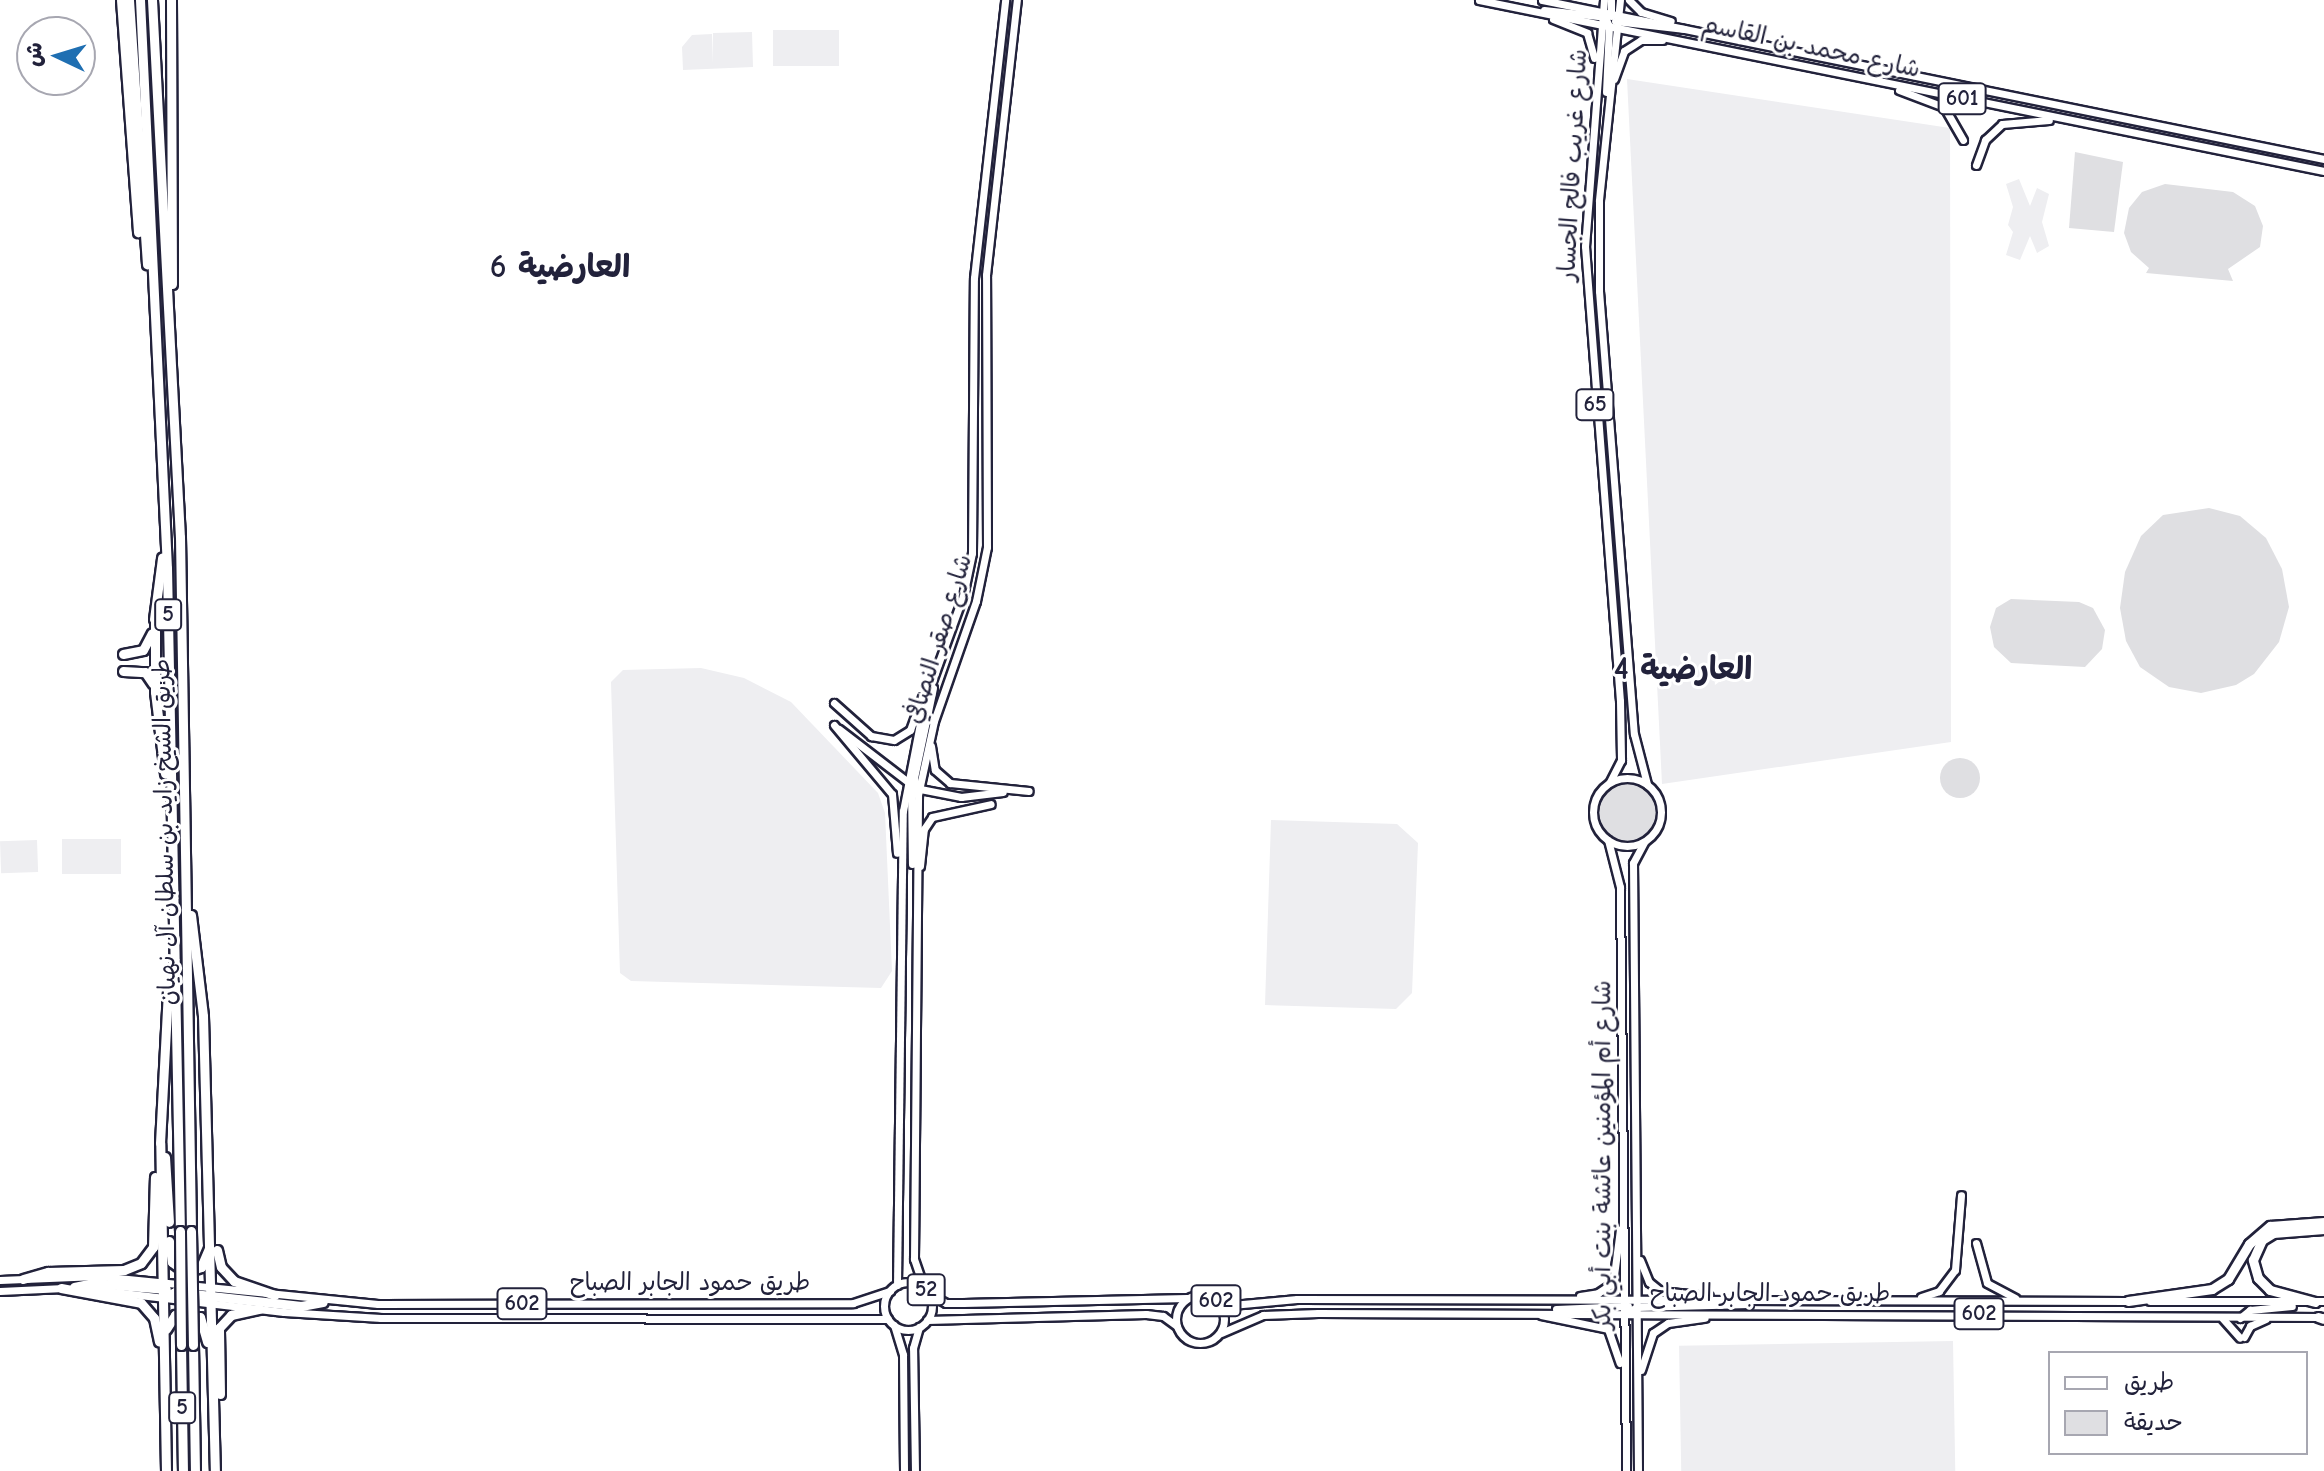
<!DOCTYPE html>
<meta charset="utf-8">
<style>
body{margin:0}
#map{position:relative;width:2324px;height:1471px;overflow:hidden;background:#fff;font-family:"Comic Neue","Playpen Sans Arabic",sans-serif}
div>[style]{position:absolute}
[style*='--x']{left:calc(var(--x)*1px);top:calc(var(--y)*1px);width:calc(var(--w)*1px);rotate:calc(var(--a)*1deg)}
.built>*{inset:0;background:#eeeef1;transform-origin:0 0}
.green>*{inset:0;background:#dfdfe2}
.round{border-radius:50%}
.roads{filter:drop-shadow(2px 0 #22223b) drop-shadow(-2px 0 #22223b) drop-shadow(0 2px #22223b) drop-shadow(0 -2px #22223b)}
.major>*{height:7px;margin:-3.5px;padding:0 3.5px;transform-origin:3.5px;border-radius:3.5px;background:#fff}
.major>.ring{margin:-3.5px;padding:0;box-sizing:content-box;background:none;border:7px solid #fff;border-radius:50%}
.highway>*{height:9px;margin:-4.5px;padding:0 4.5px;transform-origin:4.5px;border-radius:4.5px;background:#fff}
.bridges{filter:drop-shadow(2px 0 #22223b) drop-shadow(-2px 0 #22223b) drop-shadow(0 2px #22223b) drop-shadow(0 -2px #22223b)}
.highway-bridge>*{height:9px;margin:-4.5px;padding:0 4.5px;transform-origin:4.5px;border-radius:4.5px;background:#fff}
span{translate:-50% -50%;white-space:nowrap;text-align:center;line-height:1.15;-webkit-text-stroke:6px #fff;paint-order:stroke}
.shield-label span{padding:2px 6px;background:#fff;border:2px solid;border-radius:6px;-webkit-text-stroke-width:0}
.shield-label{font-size:22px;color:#22223b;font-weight:700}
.street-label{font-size:24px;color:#22223b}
.district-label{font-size:32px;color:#22223b;font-weight:700}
.legend{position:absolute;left:2048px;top:1351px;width:260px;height:104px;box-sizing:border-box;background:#fff;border:2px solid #a7a7b1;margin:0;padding:10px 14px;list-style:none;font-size:24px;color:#22223b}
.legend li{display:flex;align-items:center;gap:16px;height:40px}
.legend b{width:40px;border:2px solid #a7a7b1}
.north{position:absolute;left:16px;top:16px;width:80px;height:80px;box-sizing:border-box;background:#fff;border:2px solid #a7a7b1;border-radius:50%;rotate:274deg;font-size:22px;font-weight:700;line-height:32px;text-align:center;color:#22223b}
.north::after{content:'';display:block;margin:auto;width:28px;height:36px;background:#1f6fb2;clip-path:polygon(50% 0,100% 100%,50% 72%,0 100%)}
</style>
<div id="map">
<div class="built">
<div style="left:839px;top:30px;width:36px;height:66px;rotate:90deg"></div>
<div style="clip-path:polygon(752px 32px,753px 67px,683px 70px,682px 47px,692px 35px,712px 34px,713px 64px,713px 33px)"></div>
<div style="clip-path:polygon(1627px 79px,1950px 128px,1951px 742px,1662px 784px)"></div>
<div style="clip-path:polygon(2019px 179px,2030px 206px,2037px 188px,2049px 194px,2042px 222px,2049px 246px,2037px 253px,2030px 236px,2020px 260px,2006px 255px,2013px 232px,2008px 225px,2013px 207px,2006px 184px)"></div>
<div style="clip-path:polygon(701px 668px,744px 678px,791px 702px,878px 793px,885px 813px,892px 971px,881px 988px,631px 981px,620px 973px,611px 682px,623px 670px)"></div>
<div style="clip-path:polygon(1271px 820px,1397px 824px,1418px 843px,1412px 993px,1396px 1009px,1265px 1005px)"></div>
<div style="left:62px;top:839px;width:59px;height:35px"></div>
<div style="left:37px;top:840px;width:32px;height:37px;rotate:88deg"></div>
<div style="left:1953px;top:1341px;width:130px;height:274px;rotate:89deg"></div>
</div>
<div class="green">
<div style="clip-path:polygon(2075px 152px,2123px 162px,2114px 232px,2069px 228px)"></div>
<div style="clip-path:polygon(2165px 184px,2233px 192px,2255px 206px,2263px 226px,2260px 247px,2228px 269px,2233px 281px,2146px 273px,2149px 268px,2131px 252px,2124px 233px,2129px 208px,2142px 192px)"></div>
<div style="clip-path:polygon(2209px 508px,2240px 516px,2266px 538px,2282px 569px,2289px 607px,2279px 642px,2254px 674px,2236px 685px,2201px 693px,2169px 687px,2140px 667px,2126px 641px,2120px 608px,2125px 572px,2141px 536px,2163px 515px)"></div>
<div style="clip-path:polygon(2011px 599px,2079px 602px,2093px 608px,2105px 630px,2102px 649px,2085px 667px,2011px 663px,1994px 647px,1990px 627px,1996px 608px)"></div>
<div class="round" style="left:1940px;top:758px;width:40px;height:40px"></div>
<div class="round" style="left:1598px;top:783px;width:58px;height:58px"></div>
</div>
<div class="roads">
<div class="major">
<div style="--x:1479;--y:0;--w:862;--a:11.44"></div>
<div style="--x:1542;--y:0;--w:798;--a:11.49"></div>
<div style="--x:1604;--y:0;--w:247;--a:94.4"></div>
<div style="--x:1585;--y:246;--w:456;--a:85.6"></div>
<div style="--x:1620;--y:701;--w:59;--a:89"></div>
<div style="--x:1621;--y:760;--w:25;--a:117"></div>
<div style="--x:1620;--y:0;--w:202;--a:96"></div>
<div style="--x:1599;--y:201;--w:90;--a:90"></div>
<div style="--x:1599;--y:291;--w:444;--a:85.5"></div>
<div style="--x:1634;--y:734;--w:52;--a:75.4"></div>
<div style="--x:1629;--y:0;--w:17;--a:45"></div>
<div style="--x:1641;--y:12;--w:31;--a:17"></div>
<div style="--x:1544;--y:10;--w:63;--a:6.3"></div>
<div style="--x:1603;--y:12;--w:15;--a:67"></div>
<div style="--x:1609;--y:26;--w:66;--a:92.6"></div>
<div style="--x:1611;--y:16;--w:16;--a:-90"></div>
<div style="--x:1553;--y:19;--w:37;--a:22"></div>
<div style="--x:1587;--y:33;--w:26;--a:74"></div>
<div style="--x:1615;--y:21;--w:70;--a:6.5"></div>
<div style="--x:1614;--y:79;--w:30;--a:-70"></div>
<div style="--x:1624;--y:51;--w:20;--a:-33"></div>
<div style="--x:1641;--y:40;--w:21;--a:0"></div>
<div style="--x:1899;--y:90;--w:48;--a:20.7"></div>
<div style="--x:1944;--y:107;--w:38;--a:60"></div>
<div style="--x:1976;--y:165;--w:27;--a:-70"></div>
<div style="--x:1985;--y:140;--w:23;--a:-43"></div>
<div style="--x:2002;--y:124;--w:47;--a:-4.9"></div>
<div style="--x:834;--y:703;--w:50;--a:41.7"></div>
<div style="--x:871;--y:736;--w:23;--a:10"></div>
<div style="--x:894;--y:740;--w:19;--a:-32"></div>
<div style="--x:910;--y:730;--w:35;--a:-70"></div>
<div style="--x:834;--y:725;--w:90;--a:50"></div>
<div style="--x:892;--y:794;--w:59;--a:85.2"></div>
<div style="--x:839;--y:729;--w:87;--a:37.5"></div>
<div style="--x:931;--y:746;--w:24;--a:81"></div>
<div style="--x:935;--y:770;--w:20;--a:41"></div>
<div style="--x:950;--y:783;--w:79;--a:5.8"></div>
<div class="ring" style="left:1593px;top:778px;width:61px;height:61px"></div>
<div style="--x:911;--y:785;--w:79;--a:89.3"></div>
<div style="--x:915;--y:788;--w:47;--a:11.1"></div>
<div style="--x:961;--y:797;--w:42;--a:-6.8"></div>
<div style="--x:917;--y:793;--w:15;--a:-101"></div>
<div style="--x:914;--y:778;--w:92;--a:-78.1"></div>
<div style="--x:1608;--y:840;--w:49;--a:75.7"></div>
<div style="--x:1620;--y:887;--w:584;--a:89.41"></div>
<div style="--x:920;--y:866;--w:37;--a:-84"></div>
<div style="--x:924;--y:829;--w:14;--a:-56"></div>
<div style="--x:932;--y:817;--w:60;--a:-12.4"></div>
<div style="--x:1976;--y:1243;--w:41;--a:74.6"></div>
<div style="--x:1987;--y:1283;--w:32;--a:28"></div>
<div style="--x:1640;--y:1260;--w:24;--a:68"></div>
<div style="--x:1649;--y:1282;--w:14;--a:39"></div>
<div style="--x:1660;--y:1291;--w:49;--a:5.8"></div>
<div style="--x:0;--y:1280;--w:98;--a:-2.3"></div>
<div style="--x:98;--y:1276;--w:281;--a:5.7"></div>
<div style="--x:378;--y:1304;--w:475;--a:-0.1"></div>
<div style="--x:853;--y:1303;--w:39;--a:-18"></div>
<div class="ring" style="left:884px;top:1282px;width:41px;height:41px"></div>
<div style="--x:897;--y:1285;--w:474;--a:-89.3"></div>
<div style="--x:903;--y:811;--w:110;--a:-79"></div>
<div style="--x:924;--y:703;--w:114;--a:-70"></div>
<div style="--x:963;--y:596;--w:44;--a:-78.2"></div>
<div style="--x:972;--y:553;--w:275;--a:-89.6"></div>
<div style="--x:974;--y:278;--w:280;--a:-83.6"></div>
<div style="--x:80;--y:1288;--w:205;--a:6.7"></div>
<div style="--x:284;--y:1312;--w:97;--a:3.5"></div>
<div style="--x:381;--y:1318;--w:507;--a:0.11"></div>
<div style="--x:924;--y:1288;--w:31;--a:-109"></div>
<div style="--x:914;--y:1259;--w:464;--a:-89.5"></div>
<div style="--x:918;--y:795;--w:76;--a:-77.8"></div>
<div style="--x:934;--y:721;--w:127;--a:-70.7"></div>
<div style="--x:976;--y:601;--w:55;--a:-78.5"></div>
<div style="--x:987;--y:547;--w:272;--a:-90.2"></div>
<div style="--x:986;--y:275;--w:277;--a:-83.6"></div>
<div style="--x:0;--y:1291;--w:64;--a:-2.7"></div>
<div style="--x:929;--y:1294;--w:19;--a:28"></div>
<div style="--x:946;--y:1303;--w:17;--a:0"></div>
<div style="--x:963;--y:1303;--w:224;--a:-1.3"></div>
<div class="ring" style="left:1176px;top:1295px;width:41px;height:41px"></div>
<div style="--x:1580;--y:1296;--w:18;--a:-9"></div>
<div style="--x:1598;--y:1293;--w:18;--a:-34"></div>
<div style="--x:1613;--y:1283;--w:54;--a:-82.6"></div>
<div style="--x:1921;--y:1297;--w:19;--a:-18"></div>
<div style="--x:1939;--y:1291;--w:26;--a:-53"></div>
<div style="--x:1955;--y:1270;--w:75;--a:-85.4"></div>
<div style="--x:2150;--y:1301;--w:174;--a:0"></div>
<div style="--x:1221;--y:1306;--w:76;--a:-5.3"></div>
<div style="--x:1297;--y:1299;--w:833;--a:0.14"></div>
<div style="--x:1556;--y:1309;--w:72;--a:-2.4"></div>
<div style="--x:1624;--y:1314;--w:15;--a:-28"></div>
<div style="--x:1637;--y:1307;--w:112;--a:-1.5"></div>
<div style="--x:1541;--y:1315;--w:68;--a:11.8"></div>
<div style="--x:1608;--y:1329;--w:36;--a:71"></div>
<div style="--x:2240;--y:1318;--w:13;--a:-39"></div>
<div style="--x:2250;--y:1310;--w:42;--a:-5.4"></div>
<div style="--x:2223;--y:1319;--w:25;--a:48"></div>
<div style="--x:927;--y:1320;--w:219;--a:-1.6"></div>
<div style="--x:1146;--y:1314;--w:17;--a:7"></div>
<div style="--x:1163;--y:1316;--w:17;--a:36"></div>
<div style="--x:894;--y:1325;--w:31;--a:73"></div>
<div style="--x:903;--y:1355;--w:116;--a:89.5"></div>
<div style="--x:1221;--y:1333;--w:46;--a:-23.2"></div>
<div style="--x:1263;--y:1315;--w:55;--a:-2.1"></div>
<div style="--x:1318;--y:1313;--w:1004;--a:0.23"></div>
<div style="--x:2244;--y:1337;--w:13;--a:-61"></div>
<div style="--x:2250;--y:1326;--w:17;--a:-24"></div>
<div style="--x:1641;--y:1370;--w:39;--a:-72"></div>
<div style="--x:1653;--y:1333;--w:18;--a:-34"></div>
<div style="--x:1668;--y:1323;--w:37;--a:-8"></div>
<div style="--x:915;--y:1471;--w:123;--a:-90.9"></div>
<div style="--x:913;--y:1348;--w:22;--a:-74"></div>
<div style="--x:1638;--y:1471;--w:608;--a:-90.47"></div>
<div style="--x:1633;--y:863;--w:24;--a:-62"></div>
</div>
<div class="highway">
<div style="--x:121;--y:0;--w:233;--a:85.8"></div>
<div style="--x:129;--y:0;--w:265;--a:86.1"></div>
<div style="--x:140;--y:0;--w:569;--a:87.28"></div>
<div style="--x:167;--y:568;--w:663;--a:88.88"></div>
<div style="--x:152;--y:0;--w:538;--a:87.02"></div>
<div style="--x:180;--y:537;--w:694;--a:89.09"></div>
<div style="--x:171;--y:0;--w:284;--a:89.8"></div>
<div style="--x:155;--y:613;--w:79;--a:90"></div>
<div style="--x:155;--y:692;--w:82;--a:83"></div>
<div style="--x:154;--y:619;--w:62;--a:-82.5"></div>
<div style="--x:123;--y:654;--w:20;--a:-11"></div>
<div style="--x:143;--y:650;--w:19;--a:-62"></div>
<div style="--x:123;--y:671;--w:22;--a:3"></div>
<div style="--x:145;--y:672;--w:14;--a:56"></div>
<div style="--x:191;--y:915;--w:102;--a:83.2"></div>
<div style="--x:203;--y:1016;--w:455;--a:88.5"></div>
<div style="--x:165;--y:1157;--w:65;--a:86.5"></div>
<div style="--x:169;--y:1241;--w:21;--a:82"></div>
<div style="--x:172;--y:1262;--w:17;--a:36"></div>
<div style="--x:186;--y:1272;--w:16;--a:-18"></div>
<div style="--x:201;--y:1267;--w:21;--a:-67"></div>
<div style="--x:217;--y:1250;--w:17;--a:77"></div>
<div style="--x:221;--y:1267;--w:19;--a:47"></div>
<div style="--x:234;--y:1281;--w:43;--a:18.9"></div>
<div style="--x:23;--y:1279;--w:26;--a:-16"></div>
<div style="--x:48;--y:1272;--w:76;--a:-1.5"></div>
<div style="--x:124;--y:1270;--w:18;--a:-22"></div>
<div style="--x:141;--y:1263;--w:20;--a:-53"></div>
<div style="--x:153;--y:1247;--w:70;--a:-88.4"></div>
<div style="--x:74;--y:1287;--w:19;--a:-12"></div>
<div style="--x:93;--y:1283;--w:73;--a:4.7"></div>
<div style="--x:61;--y:1288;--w:81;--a:10.6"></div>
<div style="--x:141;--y:1303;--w:20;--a:49"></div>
<div style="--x:154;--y:1318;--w:24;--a:78"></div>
<div style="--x:164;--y:1297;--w:12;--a:-24"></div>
<div style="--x:175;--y:1292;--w:127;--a:6.3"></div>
<div style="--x:301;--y:1306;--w:22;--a:-10"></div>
<div style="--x:2128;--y:1301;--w:85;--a:-8.1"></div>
<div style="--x:2212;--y:1289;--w:19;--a:-32"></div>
<div style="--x:2228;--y:1279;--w:41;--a:-59"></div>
<div style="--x:2249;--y:1244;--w:28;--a:-41"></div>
<div style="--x:2270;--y:1226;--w:54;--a:-4.2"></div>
<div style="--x:2315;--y:1302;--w:47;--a:-165.1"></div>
<div style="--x:2270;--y:1290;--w:17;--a:-135"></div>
<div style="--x:2258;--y:1278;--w:19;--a:-106"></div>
<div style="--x:2253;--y:1260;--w:22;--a:-66"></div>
<div style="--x:2262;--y:1240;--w:13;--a:-32"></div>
<div style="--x:2273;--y:1233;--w:51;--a:-4.5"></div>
<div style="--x:2318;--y:1317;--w:6;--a:18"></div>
<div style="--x:166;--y:1329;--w:17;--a:-57"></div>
<div style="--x:175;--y:1315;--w:25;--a:5"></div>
<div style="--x:200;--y:1317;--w:26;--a:74"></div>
<div style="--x:181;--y:1345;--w:126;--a:89.1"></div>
<div style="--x:193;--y:1345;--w:126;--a:89.1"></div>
<div style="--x:220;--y:1394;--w:66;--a:-90.9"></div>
<div style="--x:219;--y:1328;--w:18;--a:-47"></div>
<div style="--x:231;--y:1315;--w:29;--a:-12"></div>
<div style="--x:166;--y:1471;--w:328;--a:-91"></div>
<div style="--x:160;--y:1143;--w:152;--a:-87"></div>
</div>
</div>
<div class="bridges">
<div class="highway-bridge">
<div style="--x:180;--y:1231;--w:114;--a:89.5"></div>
<div style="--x:191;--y:1231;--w:114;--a:89"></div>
</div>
</div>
<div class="shield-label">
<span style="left:1962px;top:99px">601</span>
<span style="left:1595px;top:405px">65</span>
<span style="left:168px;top:615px">5</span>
<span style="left:926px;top:1290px">52</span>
<span style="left:1216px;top:1301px">602</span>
<span style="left:522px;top:1304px">602</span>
<span style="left:1979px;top:1314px">602</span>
<span style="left:182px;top:1408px">5</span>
</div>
<div class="street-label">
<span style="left:1811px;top:47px;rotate:12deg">شارع محمد بن القاسم</span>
<span style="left:1573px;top:165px;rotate:-87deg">شارع غريب فالح الجسار</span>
<span style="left:939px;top:639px;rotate:-73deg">شارع صقر النصافي</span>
<span style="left:165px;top:832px;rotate:-91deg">طريق الشيخ زايد بن سلطان آل نهيان</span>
<span style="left:1603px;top:1155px;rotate:-90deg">شارع أم المؤمنين عائشة بنت أبي بكر</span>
<span style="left:690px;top:1283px">طريق حمود الجابر الصباح</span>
<span style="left:1770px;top:1294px">طريق حمود الجابر الصباح</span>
</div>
<div class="district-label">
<span style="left:560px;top:267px">العارضية 6</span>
<span style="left:1683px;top:669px">العارضية 4</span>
</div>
<ul class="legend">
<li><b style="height:10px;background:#fff"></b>طريق</li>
<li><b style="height:22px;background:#dfdfe2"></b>حديقة</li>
</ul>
<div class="north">ش</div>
</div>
